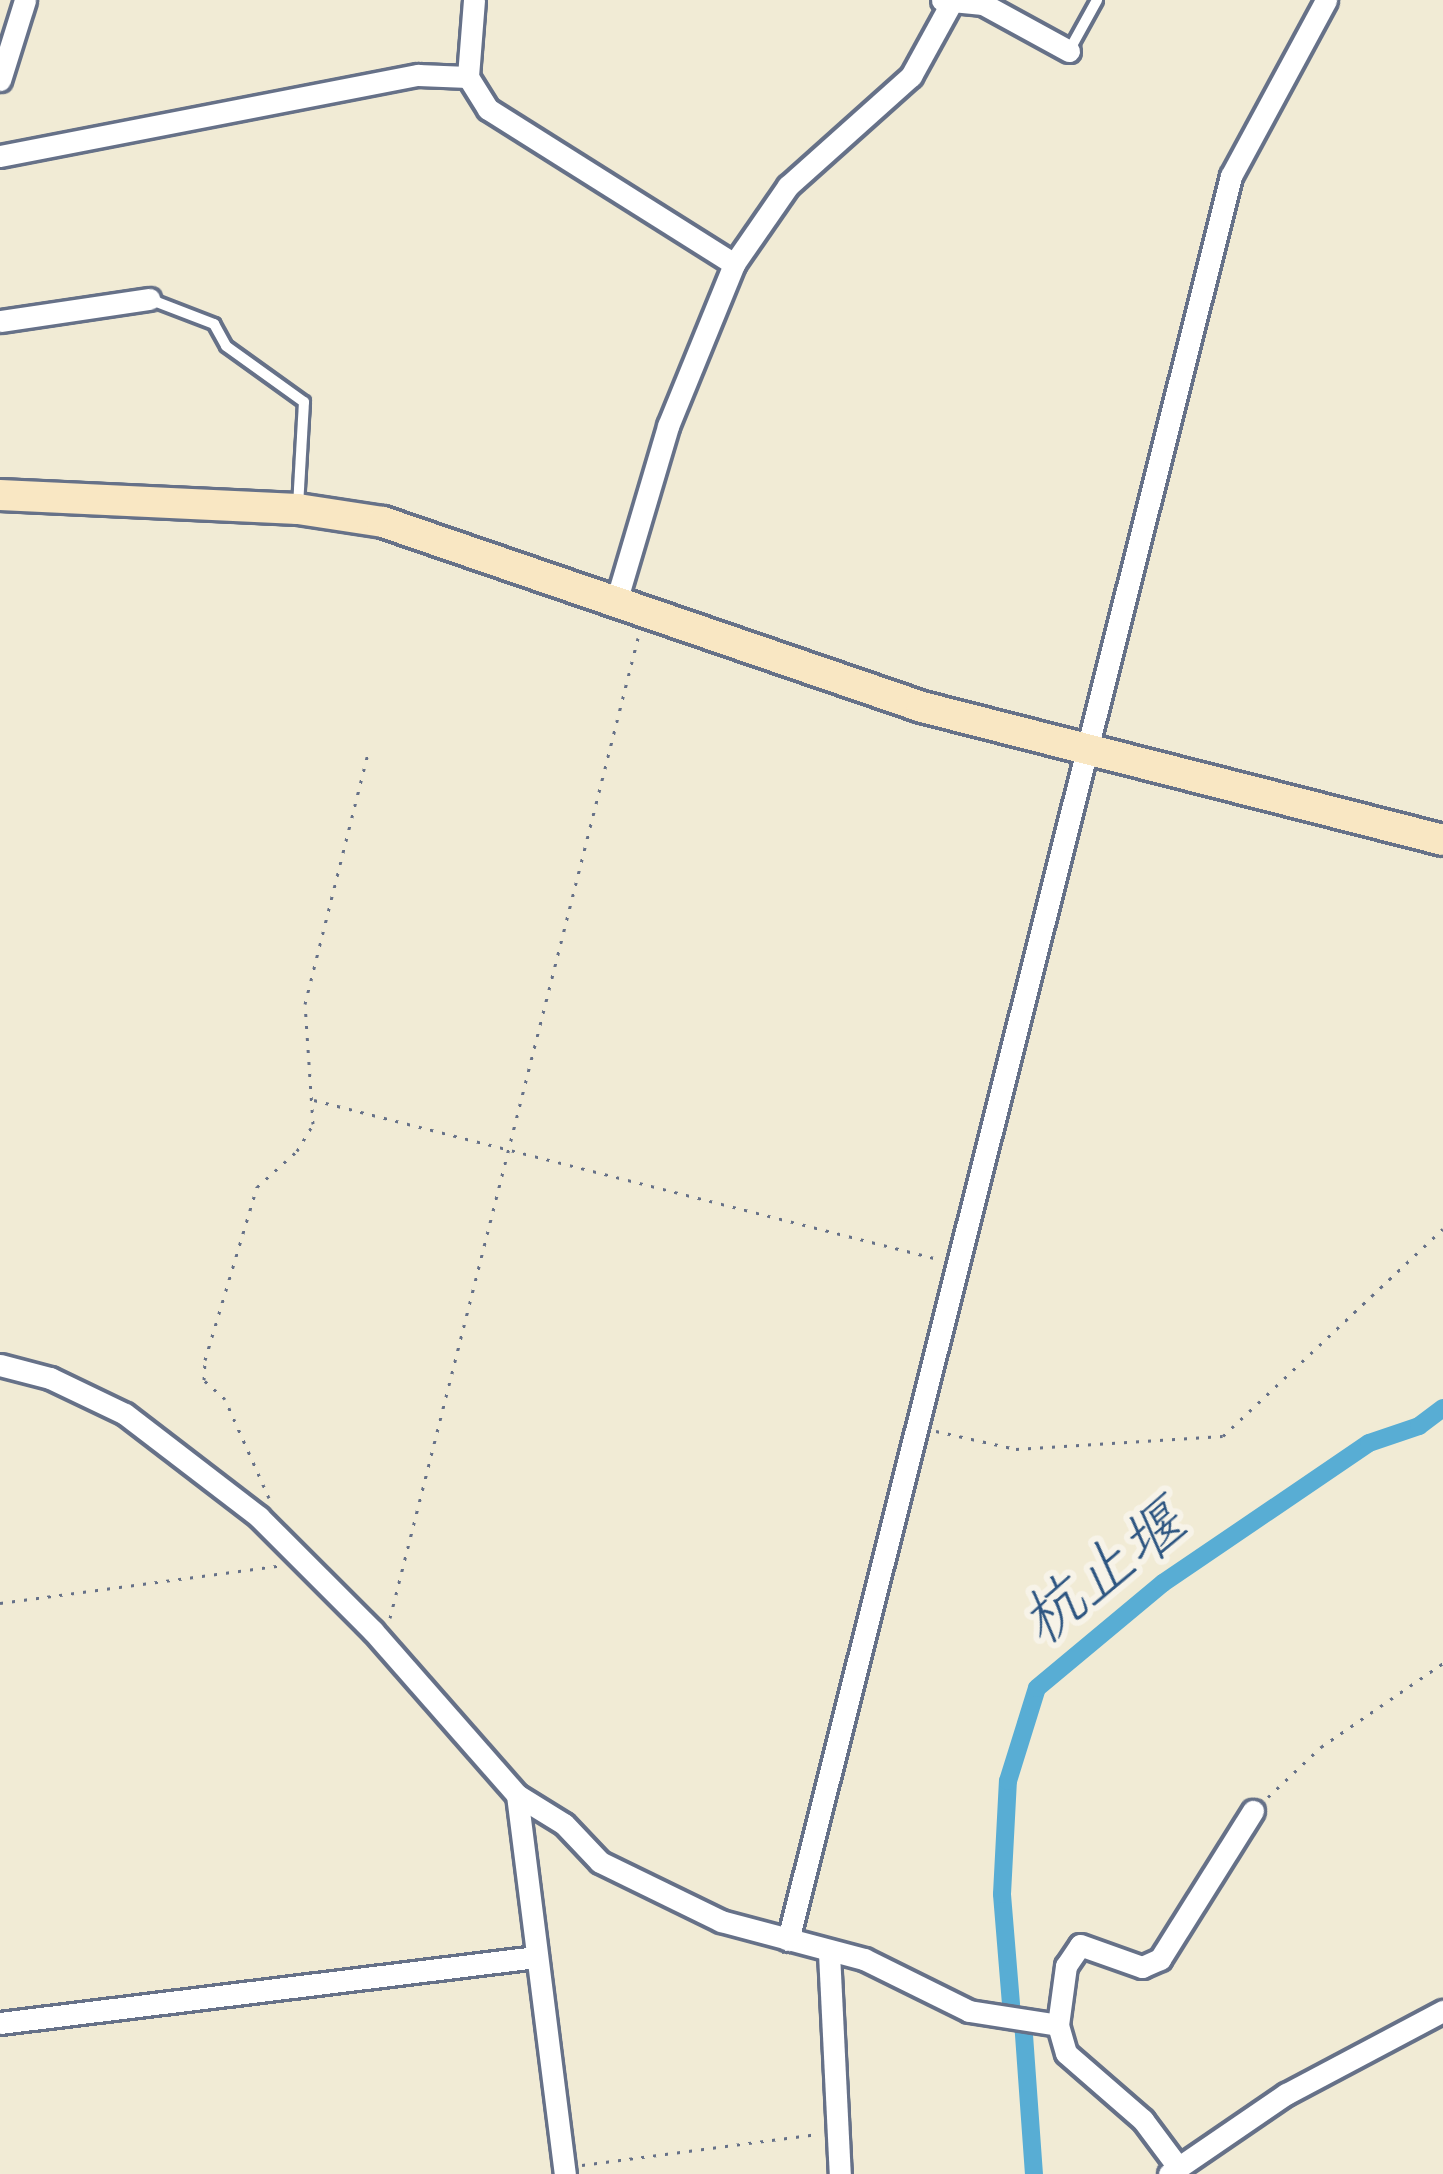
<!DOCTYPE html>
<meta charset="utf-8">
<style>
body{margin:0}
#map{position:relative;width:1443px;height:2174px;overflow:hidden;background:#f1ebd5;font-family:Caveat,"Klee One",sans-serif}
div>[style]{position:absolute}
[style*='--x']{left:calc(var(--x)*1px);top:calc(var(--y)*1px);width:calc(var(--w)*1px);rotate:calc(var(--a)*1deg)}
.canal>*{height:18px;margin:-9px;padding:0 9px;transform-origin:9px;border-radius:9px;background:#58add4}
.path>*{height:3px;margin-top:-1.5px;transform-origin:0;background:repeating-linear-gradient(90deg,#667188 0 3px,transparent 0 12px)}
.roads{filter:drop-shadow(3px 0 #667188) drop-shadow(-3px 0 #667188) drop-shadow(0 3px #667188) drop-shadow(0 -3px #667188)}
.lane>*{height:10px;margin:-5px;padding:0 5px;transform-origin:5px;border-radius:5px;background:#fff}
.street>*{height:21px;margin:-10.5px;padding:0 10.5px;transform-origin:10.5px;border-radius:10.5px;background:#fff}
.secondary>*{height:30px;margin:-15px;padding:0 15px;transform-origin:15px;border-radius:15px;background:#f9e7c3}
span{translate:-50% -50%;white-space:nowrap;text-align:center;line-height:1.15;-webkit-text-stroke:12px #f7f3e8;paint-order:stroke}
.water-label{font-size:63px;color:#2d5581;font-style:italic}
</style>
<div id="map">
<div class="canal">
<div style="--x:1011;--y:2004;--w:110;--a:-94.7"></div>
<div style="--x:1002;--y:1894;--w:113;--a:-87"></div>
<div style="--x:1008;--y:1781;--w:97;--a:-72.7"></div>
<div style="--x:1037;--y:1688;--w:164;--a:-39.8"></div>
<div style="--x:1163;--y:1583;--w:249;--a:-34.2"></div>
<div style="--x:1369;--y:1443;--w:53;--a:-18.8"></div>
<div style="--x:1419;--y:1426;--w:30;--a:-37"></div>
<div style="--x:1023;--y:2021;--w:153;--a:85.9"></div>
</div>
<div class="path">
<div style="--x:314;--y:1100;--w:644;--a:14.3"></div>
<div style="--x:936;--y:1431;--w:82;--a:12.7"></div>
<div style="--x:1016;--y:1449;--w:207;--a:-3.6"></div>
<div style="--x:1223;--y:1436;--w:302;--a:-43.3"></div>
<div style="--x:269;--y:1498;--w:108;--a:-114"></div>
<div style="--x:225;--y:1399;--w:28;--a:-138"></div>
<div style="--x:204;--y:1380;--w:20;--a:-87"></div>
<div style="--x:205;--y:1360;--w:181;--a:-73.3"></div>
<div style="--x:257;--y:1187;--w:54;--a:-42"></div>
<div style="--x:297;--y:1151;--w:31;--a:-59"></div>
<div style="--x:313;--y:1124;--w:120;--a:-93.8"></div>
<div style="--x:305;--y:1004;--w:262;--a:-75.9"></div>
<div style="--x:0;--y:1603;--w:281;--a:-7.6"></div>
<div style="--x:390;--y:1618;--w:1011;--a:-75.8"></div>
<div style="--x:1268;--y:1797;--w:73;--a:-43.3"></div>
<div style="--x:1321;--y:1747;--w:148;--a:-34.5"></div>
<div style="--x:582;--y:2165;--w:236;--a:-7.5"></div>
</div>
<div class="roads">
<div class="lane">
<div style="--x:1070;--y:49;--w:56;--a:-61.1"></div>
<div style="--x:149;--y:299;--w:70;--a:21"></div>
<div style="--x:214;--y:324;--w:25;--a:61"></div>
<div style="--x:226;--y:346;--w:96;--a:35.7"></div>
<div style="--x:304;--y:402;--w:104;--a:93.3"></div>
</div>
<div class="street">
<div style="--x:474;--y:0;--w:77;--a:94.5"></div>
<div style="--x:468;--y:77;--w:38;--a:58"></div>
<div style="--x:488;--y:109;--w:291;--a:32.2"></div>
<div style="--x:942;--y:0;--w:41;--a:5.6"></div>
<div style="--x:983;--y:4;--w:98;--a:28.7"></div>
<div style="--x:0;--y:80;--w:84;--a:-72.6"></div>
<div style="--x:0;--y:156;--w:426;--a:-11"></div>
<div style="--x:418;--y:75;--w:50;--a:2.3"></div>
<div style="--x:0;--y:321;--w:151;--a:-8.4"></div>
<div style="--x:616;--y:602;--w:184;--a:-73.5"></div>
<div style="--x:668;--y:426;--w:175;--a:-67.8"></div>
<div style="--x:734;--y:264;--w:95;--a:-55.3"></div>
<div style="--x:788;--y:186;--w:165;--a:-41.8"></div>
<div style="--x:911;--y:76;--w:81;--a:-61.2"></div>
<div style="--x:0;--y:1365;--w:52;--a:14.6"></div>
<div style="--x:50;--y:1378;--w:83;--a:25.6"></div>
<div style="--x:125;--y:1414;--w:169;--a:37.5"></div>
<div style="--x:259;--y:1517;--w:161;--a:45"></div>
<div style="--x:373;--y:1631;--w:218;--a:48.7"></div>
<div style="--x:517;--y:1795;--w:55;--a:31.7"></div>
<div style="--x:564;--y:1824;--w:52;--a:46.5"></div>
<div style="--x:600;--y:1862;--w:135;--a:26"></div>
<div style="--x:721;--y:1921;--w:148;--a:14.9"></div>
<div style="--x:864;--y:1959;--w:117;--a:26.3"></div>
<div style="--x:969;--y:2011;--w:90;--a:8.9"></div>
<div style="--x:517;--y:1795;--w:382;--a:82.8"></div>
<div style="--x:788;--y:1940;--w:1819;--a:-75.9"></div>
<div style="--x:1231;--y:176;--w:200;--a:-61.6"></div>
<div style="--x:829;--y:1953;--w:221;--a:87.2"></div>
<div style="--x:0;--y:2023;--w:540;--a:-7.02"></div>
<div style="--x:1178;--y:2167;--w:59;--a:-126.7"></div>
<div style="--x:1143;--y:2120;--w:102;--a:-139"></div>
<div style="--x:1066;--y:2053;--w:29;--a:-106"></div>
<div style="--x:1058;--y:2025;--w:60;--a:-82.3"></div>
<div style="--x:1066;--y:1966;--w:25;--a:-56"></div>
<div style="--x:1080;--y:1945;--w:66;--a:19.5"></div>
<div style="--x:1142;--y:1967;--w:20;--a:-24"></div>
<div style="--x:1160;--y:1959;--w:175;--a:-57.9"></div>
<div style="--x:1169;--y:2174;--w:142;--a:-34.4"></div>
<div style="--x:1286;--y:2094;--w:178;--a:-27.9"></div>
</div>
<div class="secondary">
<div style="--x:0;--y:495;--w:298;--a:2.7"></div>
<div style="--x:298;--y:509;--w:86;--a:8.7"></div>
<div style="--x:383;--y:522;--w:570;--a:18.94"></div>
<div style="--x:922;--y:707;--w:538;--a:14.32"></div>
</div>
</div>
<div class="water-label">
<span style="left:1103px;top:1573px;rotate:-38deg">杭止堰</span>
</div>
</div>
